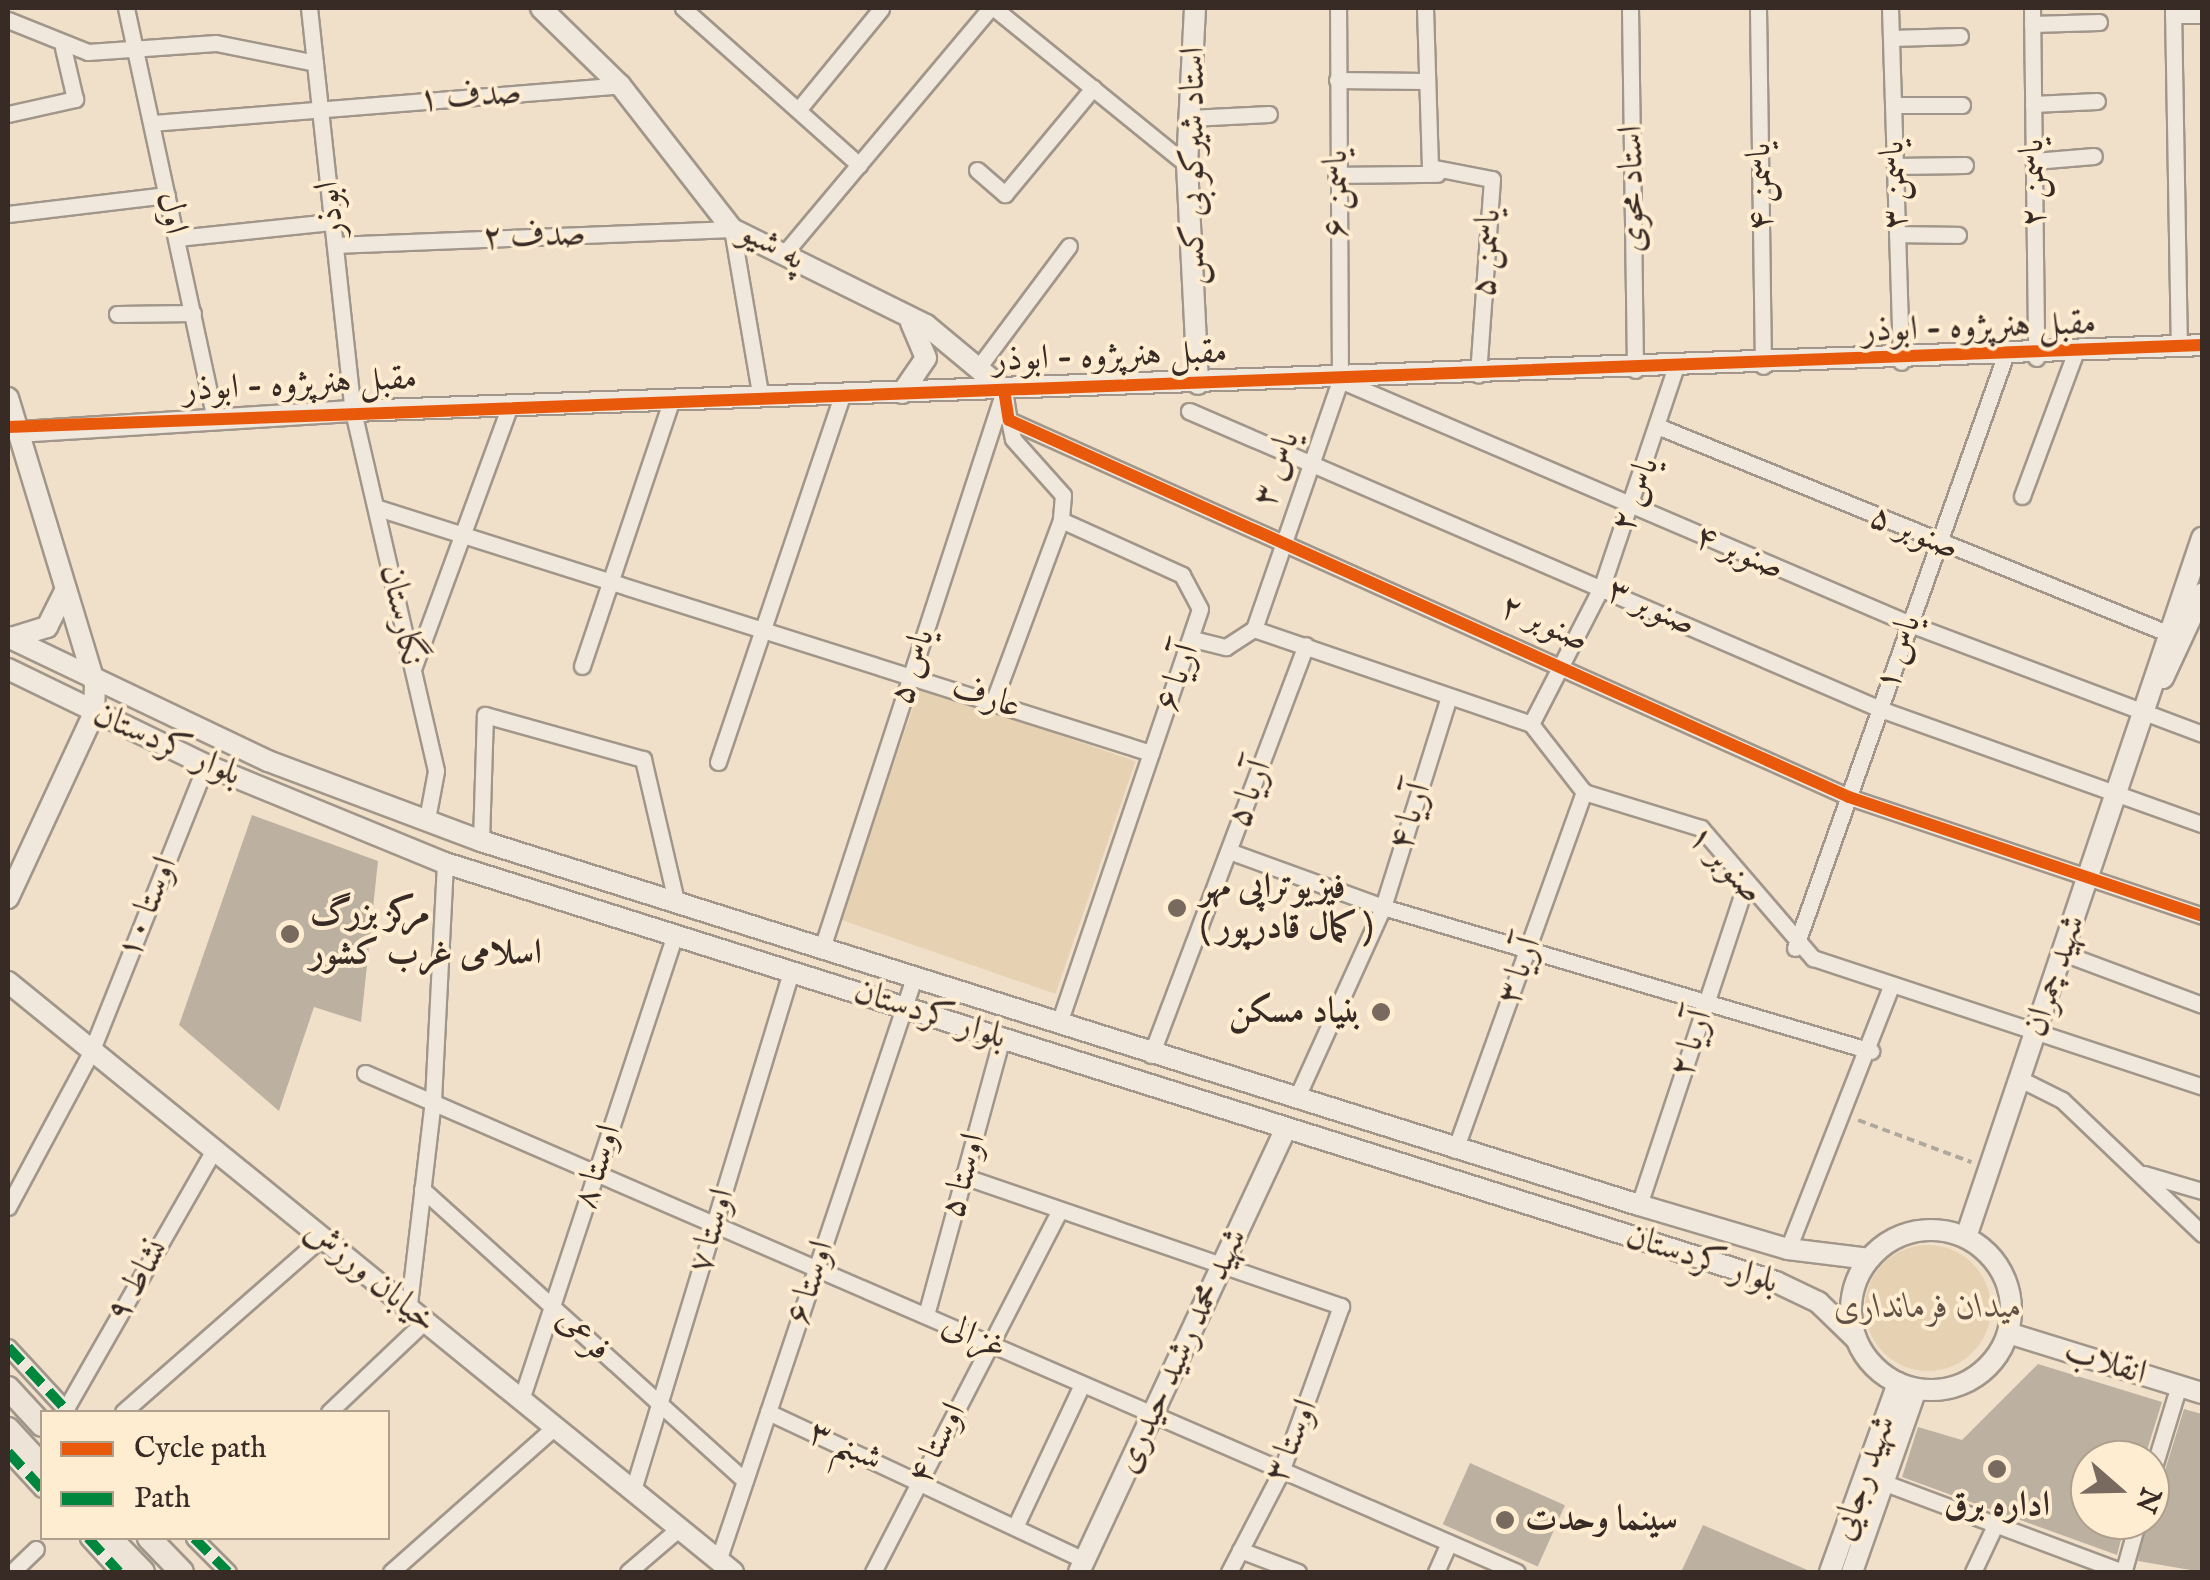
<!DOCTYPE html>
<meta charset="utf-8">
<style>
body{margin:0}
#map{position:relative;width:2210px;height:1580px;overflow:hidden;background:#f0e0c9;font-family:"IM FELL English",Amiri,serif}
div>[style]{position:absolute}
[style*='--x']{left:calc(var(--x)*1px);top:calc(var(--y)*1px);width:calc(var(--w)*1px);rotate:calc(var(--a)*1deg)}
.green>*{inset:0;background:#e6d1b3;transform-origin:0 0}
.round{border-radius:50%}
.building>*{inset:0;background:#bcb1a1;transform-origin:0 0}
.path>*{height:4px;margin-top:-2px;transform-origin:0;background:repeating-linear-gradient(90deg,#afa89f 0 8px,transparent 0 13px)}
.roads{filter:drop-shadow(2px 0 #a19689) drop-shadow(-2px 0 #a19689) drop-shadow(0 2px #a19689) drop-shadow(0 -2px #a19689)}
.street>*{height:15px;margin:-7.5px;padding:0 7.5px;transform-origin:7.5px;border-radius:7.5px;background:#f0e8dd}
.secondary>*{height:20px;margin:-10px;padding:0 10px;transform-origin:10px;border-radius:10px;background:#f0e8dd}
.secondary>.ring{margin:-10px;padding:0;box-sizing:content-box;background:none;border:20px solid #f0e8dd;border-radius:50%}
.primary>*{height:22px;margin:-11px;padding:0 11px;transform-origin:11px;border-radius:11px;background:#ede4d7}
.quiet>*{height:10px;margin-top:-5px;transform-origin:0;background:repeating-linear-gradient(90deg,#00873e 0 20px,transparent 0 30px)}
.cycleway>*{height:12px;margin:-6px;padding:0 6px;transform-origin:6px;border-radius:6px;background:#e8590c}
.dots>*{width:28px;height:28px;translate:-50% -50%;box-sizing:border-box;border:5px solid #ffedd2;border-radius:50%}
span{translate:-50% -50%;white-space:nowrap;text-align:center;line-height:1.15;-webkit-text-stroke:8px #ffedd2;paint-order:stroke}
.street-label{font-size:35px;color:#382b26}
.poi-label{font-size:35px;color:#382b26;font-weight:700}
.left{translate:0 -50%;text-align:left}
.right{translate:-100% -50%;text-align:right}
.park-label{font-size:35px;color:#615245;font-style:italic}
.frame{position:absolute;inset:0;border:10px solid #382b26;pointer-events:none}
.legend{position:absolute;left:40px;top:1410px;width:350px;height:130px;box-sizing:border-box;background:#ffedd2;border:2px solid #af9f8d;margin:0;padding:12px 18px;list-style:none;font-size:30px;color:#382b26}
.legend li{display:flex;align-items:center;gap:20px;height:50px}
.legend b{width:50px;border:2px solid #af9f8d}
.north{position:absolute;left:2070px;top:1440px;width:100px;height:100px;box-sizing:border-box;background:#ffedd2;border:2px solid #af9f8d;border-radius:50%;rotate:110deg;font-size:28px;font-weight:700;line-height:40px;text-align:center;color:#382b26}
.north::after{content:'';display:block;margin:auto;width:35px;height:45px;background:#786a5f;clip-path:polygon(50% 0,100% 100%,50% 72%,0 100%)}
</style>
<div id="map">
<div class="green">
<div style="left:920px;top:687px;width:228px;height:246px;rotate:19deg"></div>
<div class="round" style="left:1865px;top:1245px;width:126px;height:126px"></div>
</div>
<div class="building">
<div style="clip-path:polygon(252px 815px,378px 861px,361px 1022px,314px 1007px,279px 1111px,179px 1025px)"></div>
<div style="clip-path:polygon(2038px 1364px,2162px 1402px,2144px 1460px,2090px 1460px,2090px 1520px,2126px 1520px,2117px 1555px,1902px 1477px,1918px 1427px,1962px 1440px)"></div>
<div style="clip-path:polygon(2184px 1409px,2202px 1414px,2202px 1572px,2138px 1561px,2150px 1491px,2161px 1483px)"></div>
<div style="left:1470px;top:1463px;width:104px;height:67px;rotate:24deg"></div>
<div style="clip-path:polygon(1703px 1525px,1812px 1572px,1681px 1572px)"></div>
</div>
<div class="path">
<div style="--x:1858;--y:1120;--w:121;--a:20.4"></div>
</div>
<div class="roads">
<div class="street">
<div style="--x:126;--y:8;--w:420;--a:77.8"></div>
<div style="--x:309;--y:8;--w:405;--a:83.8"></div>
<div style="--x:353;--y:411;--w:369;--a:77"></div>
<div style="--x:436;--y:771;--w:49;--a:100.6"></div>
<div style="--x:683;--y:8;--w:236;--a:41.7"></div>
<div style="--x:994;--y:8;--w:249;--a:39.1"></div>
<div style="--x:1425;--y:8;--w:159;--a:88.2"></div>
<div style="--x:1430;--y:167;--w:63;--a:11"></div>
<div style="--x:1492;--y:179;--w:196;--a:94.1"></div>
<div style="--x:1630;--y:8;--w:362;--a:89.2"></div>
<div style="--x:1758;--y:8;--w:358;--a:89.2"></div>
<div style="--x:1890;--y:8;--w:354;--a:88.2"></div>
<div style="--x:2032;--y:8;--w:350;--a:89.3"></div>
<div style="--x:2173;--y:8;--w:339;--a:89"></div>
<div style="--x:2173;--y:15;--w:29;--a:0"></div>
<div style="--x:8;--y:20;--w:86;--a:21.8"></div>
<div style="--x:88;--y:52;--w:128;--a:-4"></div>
<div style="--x:216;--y:43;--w:101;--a:11.4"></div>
<div style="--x:2032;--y:24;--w:67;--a:-1.7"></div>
<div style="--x:1891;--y:38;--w:69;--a:-1.7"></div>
<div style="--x:1337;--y:80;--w:88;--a:0.7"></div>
<div style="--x:2033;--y:104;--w:64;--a:-2.7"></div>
<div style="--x:1893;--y:105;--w:69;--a:0"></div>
<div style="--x:798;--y:110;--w:131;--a:-50.6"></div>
<div style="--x:8;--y:114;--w:69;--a:-12.6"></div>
<div style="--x:75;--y:99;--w:52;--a:-103.2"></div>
<div style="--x:1190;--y:118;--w:79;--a:-2.9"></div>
<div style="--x:152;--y:123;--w:470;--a:-4.6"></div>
<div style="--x:2034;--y:161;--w:60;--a:-4.8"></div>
<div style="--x:1895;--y:166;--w:70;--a:-0.8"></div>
<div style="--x:977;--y:170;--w:37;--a:41"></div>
<div style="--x:1005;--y:194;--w:138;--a:-50.3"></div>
<div style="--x:1336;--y:175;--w:101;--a:-0.6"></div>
<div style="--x:8;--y:214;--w:160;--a:-6.8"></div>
<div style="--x:1897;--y:234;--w:61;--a:0.9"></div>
<div style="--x:177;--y:238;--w:155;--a:-5.9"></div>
<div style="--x:335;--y:245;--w:397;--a:-2.3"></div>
<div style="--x:732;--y:229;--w:171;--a:80.3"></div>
<div style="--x:788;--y:249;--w:314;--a:-50"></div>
<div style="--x:117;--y:314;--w:76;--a:-0.8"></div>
<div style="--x:978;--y:368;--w:152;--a:-53.3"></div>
<div style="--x:1340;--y:380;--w:620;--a:23.17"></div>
<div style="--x:1910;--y:624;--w:312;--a:20.6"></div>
<div style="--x:1004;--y:390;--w:30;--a:81"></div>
<div style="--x:1009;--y:420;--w:921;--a:24.17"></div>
<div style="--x:1849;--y:797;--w:373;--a:18.6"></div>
<div style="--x:1189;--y:411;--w:753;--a:23.33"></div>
<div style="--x:1880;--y:709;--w:342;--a:19.7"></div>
<div style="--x:1009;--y:420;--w:19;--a:78"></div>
<div style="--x:1013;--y:439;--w:75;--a:48.2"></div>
<div style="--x:1063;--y:495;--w:25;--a:95"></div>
<div style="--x:1061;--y:520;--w:133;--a:24.4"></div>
<div style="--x:1182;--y:575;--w:38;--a:62"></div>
<div style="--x:1200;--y:609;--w:438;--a:108.8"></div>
<div style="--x:1662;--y:428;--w:545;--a:22.09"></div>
<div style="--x:2022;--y:496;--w:149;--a:-69.6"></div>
<div style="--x:378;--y:508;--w:811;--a:17.59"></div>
<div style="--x:1254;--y:629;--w:293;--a:18.9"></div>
<div style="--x:1531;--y:724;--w:86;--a:52.1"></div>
<div style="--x:1584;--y:792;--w:122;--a:17.1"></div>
<div style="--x:1701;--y:828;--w:172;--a:49.3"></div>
<div style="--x:1813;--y:958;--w:410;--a:18.3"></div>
<div style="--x:1193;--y:639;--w:34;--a:14"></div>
<div style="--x:1226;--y:647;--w:33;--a:-33"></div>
<div style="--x:1254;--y:629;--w:263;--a:-70.9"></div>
<div style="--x:1340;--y:380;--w:372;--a:-90.3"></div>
<div style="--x:582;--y:666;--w:280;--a:-71.4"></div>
<div style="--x:413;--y:669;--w:280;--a:-69.8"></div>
<div style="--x:994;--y:700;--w:192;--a:-69.6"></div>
<div style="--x:1531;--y:724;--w:155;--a:-62.8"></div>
<div style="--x:1602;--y:586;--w:229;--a:-71.4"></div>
<div style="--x:718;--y:762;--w:387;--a:-71.3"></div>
<div style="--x:481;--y:841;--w:126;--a:-88.2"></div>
<div style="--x:485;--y:715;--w:164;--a:15.6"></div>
<div style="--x:643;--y:759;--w:146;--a:76.9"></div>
<div style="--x:1229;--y:851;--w:164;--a:20"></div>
<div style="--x:1383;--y:907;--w:509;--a:16.44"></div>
<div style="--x:823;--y:945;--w:580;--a:-71.91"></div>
<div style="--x:1795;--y:948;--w:625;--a:-70.46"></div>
<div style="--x:2063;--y:953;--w:148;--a:20.5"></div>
<div style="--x:1151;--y:1055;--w:438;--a:-69.3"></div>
<div style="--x:365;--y:1073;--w:1255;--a:23.42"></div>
<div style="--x:2020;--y:1079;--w:47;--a:26.6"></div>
<div style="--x:2062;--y:1100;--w:194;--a:43.7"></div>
<div style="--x:1296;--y:1099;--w:211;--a:-65.6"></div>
<div style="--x:1383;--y:907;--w:220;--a:-72.6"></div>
<div style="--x:1455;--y:1150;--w:381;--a:-70.2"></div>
<div style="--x:2144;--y:1174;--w:60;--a:16.3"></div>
<div style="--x:963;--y:1176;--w:400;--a:19"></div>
<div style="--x:1341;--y:1306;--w:177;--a:109.9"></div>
<div style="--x:1281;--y:1472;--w:113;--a:117.5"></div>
<div style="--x:422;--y:1189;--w:435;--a:42.1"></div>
<div style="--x:1639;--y:1205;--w:339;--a:-71.6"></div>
<div style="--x:8;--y:1207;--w:176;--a:-61.8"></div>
<div style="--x:91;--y:1052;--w:309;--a:-68.2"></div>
<div style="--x:1788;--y:1249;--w:282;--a:-68.6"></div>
<div style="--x:409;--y:1304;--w:205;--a:-83.3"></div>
<div style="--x:433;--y:1100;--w:237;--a:-87.1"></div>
<div style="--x:926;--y:1315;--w:287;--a:-74.7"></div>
<div style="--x:8;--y:1347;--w:88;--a:47.3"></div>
<div style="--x:521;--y:1400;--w:490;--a:-71.7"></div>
<div style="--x:65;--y:1410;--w:296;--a:-60.2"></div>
<div style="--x:123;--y:1412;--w:264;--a:-41.3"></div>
<div style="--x:329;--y:1412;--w:132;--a:-43.5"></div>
<div style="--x:768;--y:1412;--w:349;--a:25.1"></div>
<div style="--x:8;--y:1452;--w:50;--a:47.4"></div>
<div style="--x:2150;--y:1480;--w:99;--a:-73"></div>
<div style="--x:1885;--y:1483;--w:254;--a:20.5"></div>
<div style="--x:633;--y:1490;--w:542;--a:-73.04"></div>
<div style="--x:1015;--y:1527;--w:155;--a:-64.8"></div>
<div style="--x:88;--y:1538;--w:46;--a:47.6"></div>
<div style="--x:194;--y:1538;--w:48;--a:45"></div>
<div style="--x:1240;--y:1550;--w:62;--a:20.8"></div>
<div style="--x:718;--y:1561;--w:618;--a:-71.42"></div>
<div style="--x:2124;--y:1570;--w:52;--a:-74.4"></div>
<div style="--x:12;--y:1572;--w:33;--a:-44"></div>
<div style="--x:391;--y:1572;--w:217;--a:-41.5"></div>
<div style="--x:628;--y:1572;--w:65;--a:-40.6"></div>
<div style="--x:873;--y:1572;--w:407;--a:-62.7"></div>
<div style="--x:1436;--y:1572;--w:32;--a:-66"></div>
<div style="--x:1973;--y:1572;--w:56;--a:-64.8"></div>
</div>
<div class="secondary">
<div style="--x:541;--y:8;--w:110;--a:44.3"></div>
<div style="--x:620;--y:85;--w:182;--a:52.1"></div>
<div style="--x:732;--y:229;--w:216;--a:26.3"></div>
<div style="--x:926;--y:325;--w:102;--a:39.8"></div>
<div style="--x:1195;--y:8;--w:157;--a:92.9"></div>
<div style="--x:1187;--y:165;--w:219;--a:87.1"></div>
<div style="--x:902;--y:393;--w:42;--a:-55.6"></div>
<div style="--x:926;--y:358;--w:39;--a:-113"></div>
<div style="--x:8;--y:398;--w:299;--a:73.1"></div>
<div style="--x:95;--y:684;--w:29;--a:92"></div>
<div style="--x:94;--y:713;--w:204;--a:114.9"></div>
<div style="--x:19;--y:432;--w:335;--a:-3.6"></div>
<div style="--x:353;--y:411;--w:1850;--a:-2.04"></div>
<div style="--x:8;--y:637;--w:288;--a:25.5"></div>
<div style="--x:268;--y:761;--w:228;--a:20.6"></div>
<div style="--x:481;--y:841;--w:1214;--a:17.45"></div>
<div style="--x:1639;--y:1205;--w:155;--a:16.5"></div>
<div style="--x:1788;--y:1249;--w:82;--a:7"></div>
<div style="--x:11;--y:638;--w:38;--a:-17"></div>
<div style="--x:47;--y:627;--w:42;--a:-63.4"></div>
<div style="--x:8;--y:669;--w:220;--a:25.9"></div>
<div style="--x:206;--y:765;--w:258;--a:22.3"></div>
<div style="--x:445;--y:863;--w:1395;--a:17.47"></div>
<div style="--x:1776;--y:1282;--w:47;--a:25.5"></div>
<div style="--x:1818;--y:1302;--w:53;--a:44.2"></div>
<div style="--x:2163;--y:678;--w:93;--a:-65.1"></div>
<div style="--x:8;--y:982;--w:935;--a:39.14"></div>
<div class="ring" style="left:1851px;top:1230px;width:140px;height:140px"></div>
<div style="--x:1966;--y:1237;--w:738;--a:-71.34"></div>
<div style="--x:2008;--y:1333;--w:203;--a:17.2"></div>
<div style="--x:1079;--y:1572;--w:488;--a:-65"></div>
<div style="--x:1830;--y:1572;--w:201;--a:-70.2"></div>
<div style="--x:1852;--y:1572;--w:194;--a:-70.7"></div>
</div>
<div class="primary">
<div style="--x:8;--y:1388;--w:50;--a:47.4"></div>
<div style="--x:8;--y:1429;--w:50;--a:47.4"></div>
<div style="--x:110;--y:1538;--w:47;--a:45.9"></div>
<div style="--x:149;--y:1538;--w:47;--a:45.9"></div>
</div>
</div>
<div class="quiet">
<div style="--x:8;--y:1347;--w:88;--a:47.3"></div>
<div style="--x:8;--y:1452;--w:50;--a:47.4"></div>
<div style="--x:88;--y:1538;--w:46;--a:47.6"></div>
<div style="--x:194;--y:1538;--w:48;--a:45"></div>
</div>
<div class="cycleway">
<div style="--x:1004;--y:390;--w:30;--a:81"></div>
<div style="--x:1009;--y:420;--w:921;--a:24.17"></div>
<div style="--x:1849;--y:797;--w:373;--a:18.6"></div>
<div style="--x:8;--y:427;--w:2196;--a:-2.14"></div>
</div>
<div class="dots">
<div style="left:1177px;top:908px;background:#786a5f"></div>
<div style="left:290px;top:934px;background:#786a5f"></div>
<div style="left:1381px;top:1012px;background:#786a5f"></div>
<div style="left:1997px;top:1469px;background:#786a5f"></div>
<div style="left:1505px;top:1520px;background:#786a5f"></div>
</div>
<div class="street-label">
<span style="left:470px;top:97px;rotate:-4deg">صدف ۱</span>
<span style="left:1194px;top:166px;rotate:-90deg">استاد شیرکو بی کس</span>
<span style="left:2034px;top:183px;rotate:-91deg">یاسمن ۲</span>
<span style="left:1895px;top:185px;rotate:-92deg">یاسمن ۳</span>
<span style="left:1761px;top:187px;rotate:-91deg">یاسمن ۴</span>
<span style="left:1633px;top:189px;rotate:-91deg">استاد محوی</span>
<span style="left:1337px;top:194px;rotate:-90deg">یاسمن ۶</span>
<span style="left:331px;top:209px;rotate:-97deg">ابوذر</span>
<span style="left:171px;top:213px;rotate:78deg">اول</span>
<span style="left:534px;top:237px;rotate:-2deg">صدف ۲</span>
<span style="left:772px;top:246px;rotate:28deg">په شیو</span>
<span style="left:1487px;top:253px;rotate:-86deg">یاسمن ۵</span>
<span style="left:1979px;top:328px;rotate:-2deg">مقبل هنرپژوه - ابوذر</span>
<span style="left:1110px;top:357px;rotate:-2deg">مقبل هنرپژوه - ابوذر</span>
<span style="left:300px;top:385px;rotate:-3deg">مقبل هنرپژوه - ابوذر</span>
<span style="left:1277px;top:469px;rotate:-70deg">یاس ۳</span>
<span style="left:1636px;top:495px;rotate:-69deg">یاس ۲</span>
<span style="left:1914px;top:533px;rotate:22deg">صنوبر ۵</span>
<span style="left:1739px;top:553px;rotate:22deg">صنوبر ۴</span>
<span style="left:1651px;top:608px;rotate:24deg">صنوبر ۳</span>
<span style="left:401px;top:615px;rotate:78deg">نگارستان</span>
<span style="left:1544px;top:624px;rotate:24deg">صنوبر ۲</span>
<span style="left:1899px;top:653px;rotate:-71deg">یاس ۱</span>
<span style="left:913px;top:667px;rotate:-72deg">یاس ۵</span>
<span style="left:1178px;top:678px;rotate:-70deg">آریا ۶</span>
<span style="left:986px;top:698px;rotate:18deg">عارف</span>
<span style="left:167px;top:745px;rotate:24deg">بلوار کردستان</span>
<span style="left:1250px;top:794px;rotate:-69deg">آریا ۵</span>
<span style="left:1411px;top:817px;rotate:-72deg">آریا ۴</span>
<span style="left:1725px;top:865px;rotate:47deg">صنوبر ۱</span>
<span style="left:148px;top:908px;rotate:-68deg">اوستا ۱۰</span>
<span style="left:1520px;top:971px;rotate:-70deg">آریا ۳</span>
<span style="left:2055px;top:976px;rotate:-71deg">شهید چمران</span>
<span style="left:930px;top:1015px;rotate:18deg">بلوار کردستان</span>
<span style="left:1692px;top:1044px;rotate:-72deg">آریا ۲</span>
<span style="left:598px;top:1167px;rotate:-72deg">اوستا ۸</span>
<span style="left:964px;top:1176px;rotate:-74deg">اوستا ۵</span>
<span style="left:712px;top:1231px;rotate:-73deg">اوستا ۷</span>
<span style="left:1702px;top:1260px;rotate:18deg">بلوار کردستان</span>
<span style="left:370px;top:1277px;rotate:39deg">خیابان ورزش</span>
<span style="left:138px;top:1281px;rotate:-60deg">نشاط ۹</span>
<span style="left:811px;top:1283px;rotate:-72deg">اوستا ۶</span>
<span style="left:583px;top:1335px;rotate:44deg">فرعی</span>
<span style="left:974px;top:1337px;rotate:25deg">غزالی</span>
<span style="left:1182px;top:1351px;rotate:-65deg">شهید محمد رشید حیدری</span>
<span style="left:2105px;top:1363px;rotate:17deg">انقلاب</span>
<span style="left:1292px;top:1441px;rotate:-67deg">اوستا ۳</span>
<span style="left:938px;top:1444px;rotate:-63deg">اوستا ۴</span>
<span style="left:845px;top:1447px;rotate:24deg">شبنم ۳</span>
<span style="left:1864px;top:1478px;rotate:-70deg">شهید رجایی</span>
</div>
<div class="poi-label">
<span class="left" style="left:1200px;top:908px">فیزیوتراپی مهر<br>( کمال قادرپور )</span>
<span class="left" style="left:310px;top:934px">مرکز بزرگ<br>اسلامی غرب کشور</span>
<span class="right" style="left:1361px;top:1012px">بنیاد مسکن</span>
<span style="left:1997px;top:1506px">اداره برق</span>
<span class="left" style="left:1525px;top:1520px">سینما وحدت</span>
</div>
<div class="park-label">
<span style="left:1928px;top:1308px">میدان فرمانداری</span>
</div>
<div class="frame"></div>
<ul class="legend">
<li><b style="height:12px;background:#e8590c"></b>Cycle path</li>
<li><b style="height:12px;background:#00873e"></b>Path</li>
</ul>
<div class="north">N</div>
</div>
